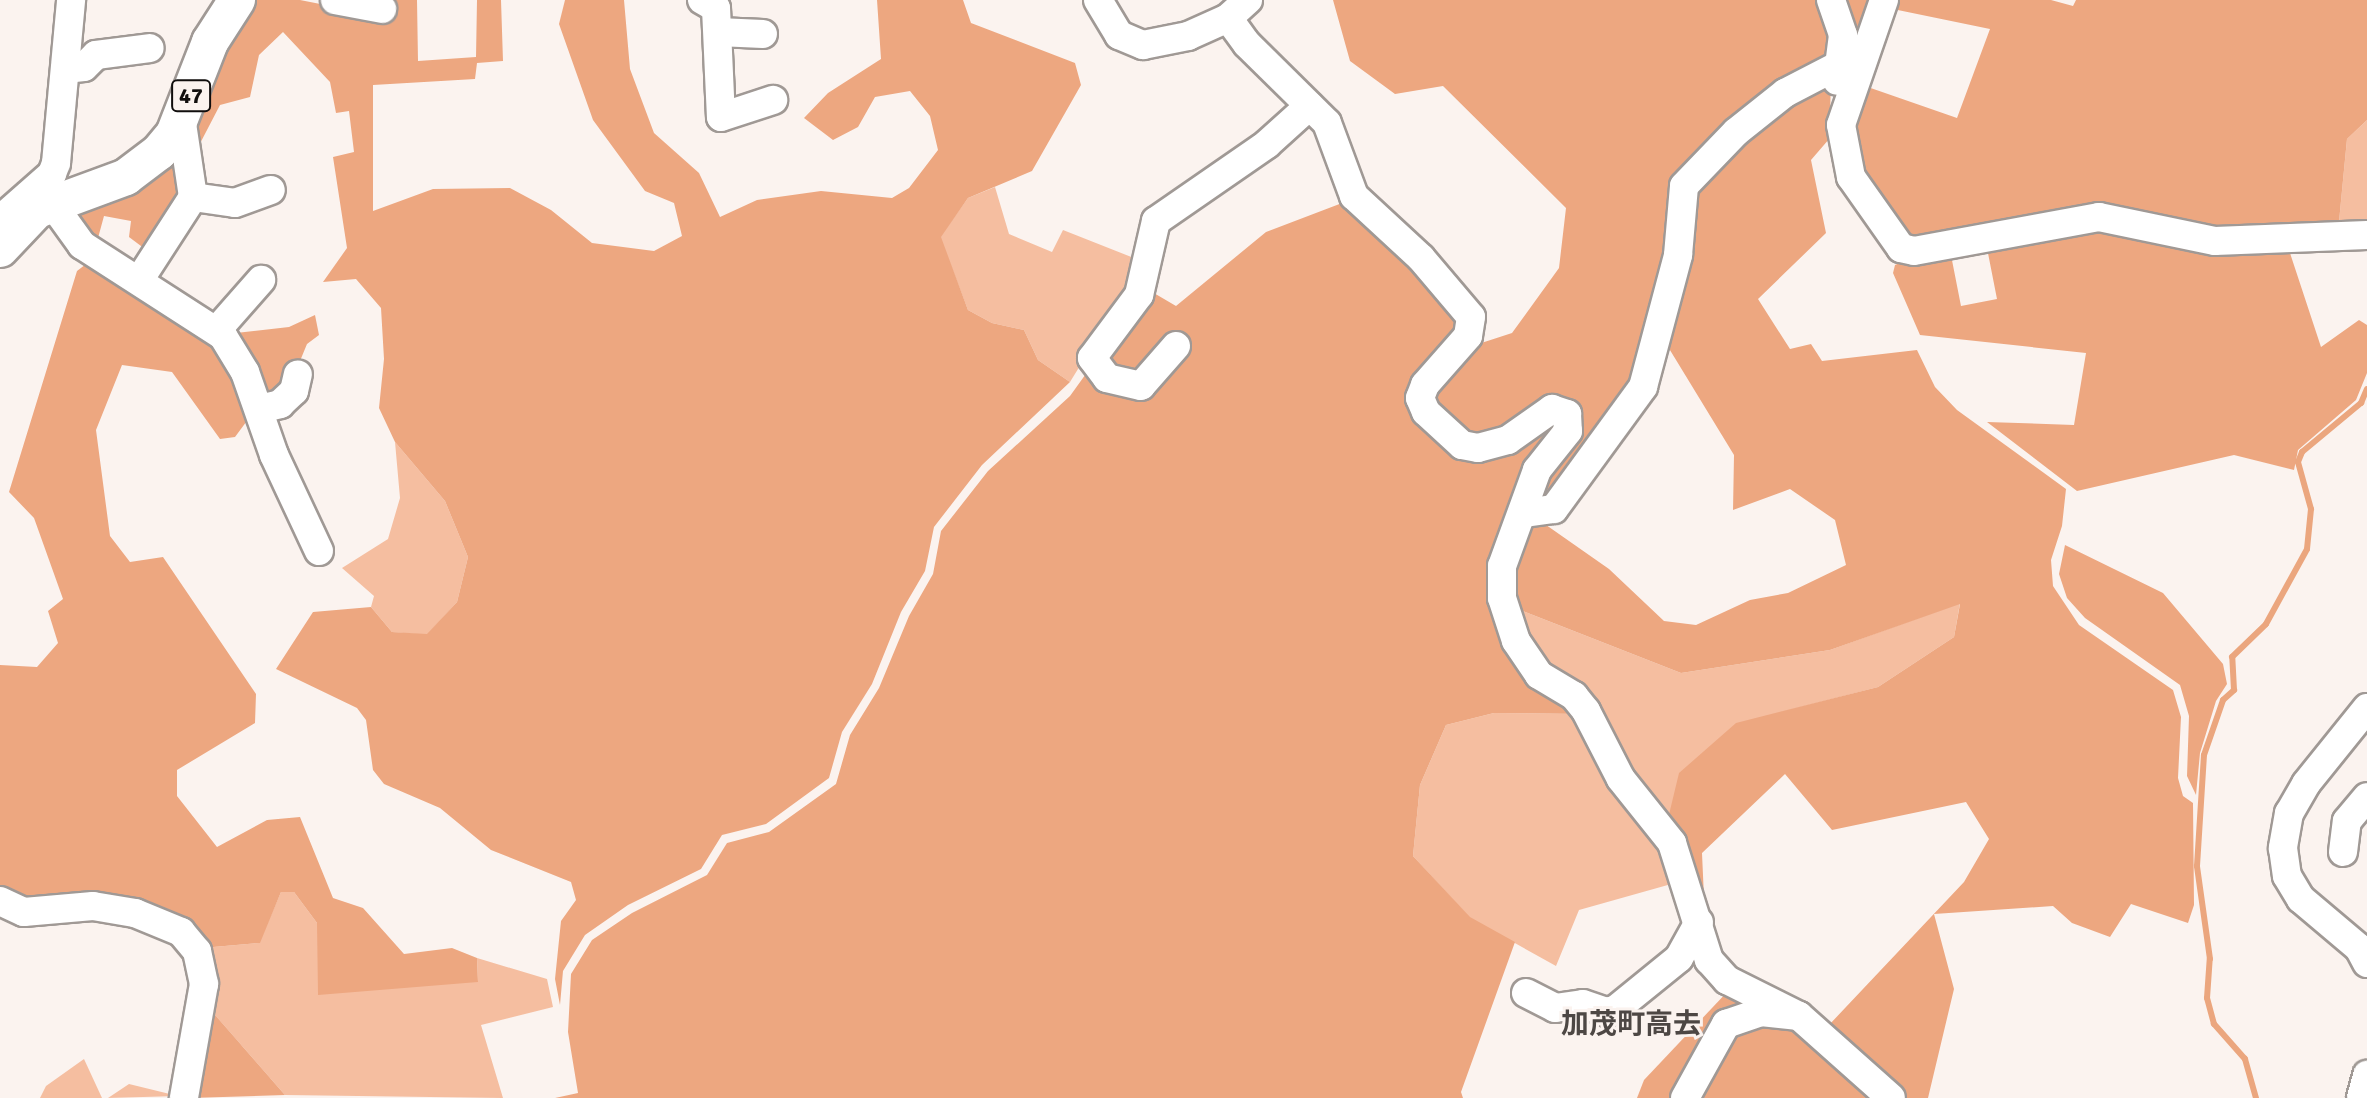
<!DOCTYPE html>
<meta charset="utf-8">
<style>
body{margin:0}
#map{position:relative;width:2367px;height:1098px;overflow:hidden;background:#fbf3ef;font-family:Signika,"Noto Sans JP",sans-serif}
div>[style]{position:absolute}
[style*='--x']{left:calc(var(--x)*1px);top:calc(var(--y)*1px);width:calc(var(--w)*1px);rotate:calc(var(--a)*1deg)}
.green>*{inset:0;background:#f5bea0}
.forest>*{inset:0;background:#eda780}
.stream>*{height:6px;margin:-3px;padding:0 3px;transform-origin:3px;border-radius:3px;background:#eba67e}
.roads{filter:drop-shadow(2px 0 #a09995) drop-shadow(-2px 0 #a09995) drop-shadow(0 2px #a09995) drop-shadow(0 -2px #a09995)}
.minor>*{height:28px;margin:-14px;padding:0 14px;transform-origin:14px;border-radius:14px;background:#fff}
.major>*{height:36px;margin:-18px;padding:0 18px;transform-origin:18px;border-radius:18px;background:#fff}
span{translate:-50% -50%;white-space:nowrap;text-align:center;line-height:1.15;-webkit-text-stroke:6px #fbf3ef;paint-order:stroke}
.shield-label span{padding:2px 6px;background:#fbf3ef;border:2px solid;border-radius:6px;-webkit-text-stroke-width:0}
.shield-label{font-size:22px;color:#110e0d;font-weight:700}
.quarter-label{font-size:28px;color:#4d4744;font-weight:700}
</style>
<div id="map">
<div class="green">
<div style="clip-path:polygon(2367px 120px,2367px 229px,2338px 232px,2347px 139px)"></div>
<div style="clip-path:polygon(995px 187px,1009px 234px,1052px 252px,1063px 230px,1144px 262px,1070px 382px,1038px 360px,1024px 330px,992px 323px,968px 310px,940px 237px,968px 198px)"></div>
<div style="clip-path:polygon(395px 442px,445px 501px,468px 557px,457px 602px,427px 635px,392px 632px,371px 607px,374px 596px,342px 568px,388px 539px,400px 498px)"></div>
<div style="clip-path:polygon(1960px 603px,1954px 637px,1878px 687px,1736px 724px,1666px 827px,1543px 670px,1510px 606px,1681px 673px,1830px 650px)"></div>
<div style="clip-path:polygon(1494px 713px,1581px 714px,1682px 881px,1579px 910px,1556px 966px,1470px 918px,1413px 856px,1420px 785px,1446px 725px)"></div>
<div style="clip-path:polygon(281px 892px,294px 892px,317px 923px,478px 982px,477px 958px,547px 979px,553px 1007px,481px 1025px,503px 1098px,285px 1095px,209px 1008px,202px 948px,259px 943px)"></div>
<div style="clip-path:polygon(84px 1059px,102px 1098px,40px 1098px,46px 1086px)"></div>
<div style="clip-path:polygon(129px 1084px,178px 1096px,108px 1098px)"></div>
</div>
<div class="forest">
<div style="clip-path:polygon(245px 0,300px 0,371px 14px,373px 0,417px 0,418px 61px,476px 57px,477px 0,501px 0,503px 61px,477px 63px,475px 79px,373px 85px,373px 211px,433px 189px,510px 188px,551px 210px,592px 243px,654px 251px,682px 236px,674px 203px,645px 191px,593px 120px,559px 24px,565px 0,624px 0,630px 69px,654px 133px,699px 173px,720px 217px,757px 200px,821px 191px,892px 198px,909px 188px,938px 150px,930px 116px,910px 91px,875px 97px,858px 127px,833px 140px,804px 118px,828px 93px,881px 59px,877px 0,963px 0,971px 23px,1075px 63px,1081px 85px,1032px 171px,968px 198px,941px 237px,968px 310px,992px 323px,1024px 330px,1038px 360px,1070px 382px,982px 465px,934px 527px,925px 571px,901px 612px,872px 684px,842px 732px,829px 778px,766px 824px,722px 835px,701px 869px,628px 905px,585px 935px,563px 971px,560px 1005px,555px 979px,561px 921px,576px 900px,571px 882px,491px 850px,440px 808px,384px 784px,373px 770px,366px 720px,357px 708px,276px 669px,313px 612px,371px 607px,392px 632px,427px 634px,457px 602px,468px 557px,445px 501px,395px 442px,379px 408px,384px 359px,381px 308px,356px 279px,323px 282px,347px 248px,333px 157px,354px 152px,349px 111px,336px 113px,330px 82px,283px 32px,259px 55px,250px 97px,220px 105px,194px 155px,188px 126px)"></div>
<div style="clip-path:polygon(1333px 0,1825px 0,1834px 54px,1731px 127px,1673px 238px,1636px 384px,1550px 503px,1532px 501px,1577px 418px,1477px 441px,1429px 404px,1469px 347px,1512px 333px,1559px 268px,1566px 208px,1443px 86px,1395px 94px,1350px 61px)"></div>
<div style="clip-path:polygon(1837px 0,1878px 0,1857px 68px)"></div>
<div style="clip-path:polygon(1890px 0,2051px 0,2073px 6px,2076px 0,2367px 0,2367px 120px,2347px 139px,2338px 232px,2216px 235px,2113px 212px,1914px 245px,1863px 187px,1853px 106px,1862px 85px,1957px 118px,1990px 29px,1888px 8px)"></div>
<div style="clip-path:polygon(1831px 80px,1830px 115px,1836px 131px,1811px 160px,1826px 233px,1758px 299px,1790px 349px,1811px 344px,1822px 361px,1917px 350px,1935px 387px,1957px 410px,2066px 489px,2062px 526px,2051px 560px,2053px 586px,2079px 625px,2173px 690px,2181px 717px,2178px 778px,2183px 796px,2193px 803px,2194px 905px,2188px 923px,2131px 904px,2110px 937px,2072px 923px,2053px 906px,1934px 914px,1954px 989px,1928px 1098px,1902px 1098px,1829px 1025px,1964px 882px,1989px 839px,1966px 802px,1832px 830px,1785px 774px,1702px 853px,1705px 920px,1666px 827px,1679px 773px,1736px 723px,1878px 687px,1954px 637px,1960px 604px,1830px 650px,1681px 673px,1510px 606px,1506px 587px,1529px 527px,1539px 520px,1609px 569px,1664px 621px,1696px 625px,1750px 600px,1788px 593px,1846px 565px,1835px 520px,1790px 489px,1733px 510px,1734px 455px,1662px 337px,1687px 195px,1739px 136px)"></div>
<div style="clip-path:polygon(181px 142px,189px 185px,153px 255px,129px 237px,131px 221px,104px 216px,95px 249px,69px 207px)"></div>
<div style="clip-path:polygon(1350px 200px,1465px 319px,1419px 382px,1459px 450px,1559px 414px,1495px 588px,1581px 714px,1494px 713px,1446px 725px,1420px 785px,1413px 856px,1470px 917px,1515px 942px,1461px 1092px,1463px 1098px,555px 1098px,578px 1093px,568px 1032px,571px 974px,592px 940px,632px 913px,707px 875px,727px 843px,769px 832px,836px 784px,850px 735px,879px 688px,909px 616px,933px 574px,941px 531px,988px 471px,1070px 396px,1147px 289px,1176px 306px,1266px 232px)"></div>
<div style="clip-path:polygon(2083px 224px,2288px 247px,2321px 347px,2359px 320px,2367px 325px,2367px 373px,2356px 400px,2298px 450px,2294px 470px,2234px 455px,2077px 491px,1987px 422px,2074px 425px,2086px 353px,1920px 335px,1893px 273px,1895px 265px,1914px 257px,1950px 250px,1961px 306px,1997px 299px,1986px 243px)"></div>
<div style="clip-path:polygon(94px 258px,214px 333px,255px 410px,235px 437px,220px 439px,172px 372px,122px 365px,96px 430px,110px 536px,130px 562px,163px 557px,256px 694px,255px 723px,177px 770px,177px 796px,217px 847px,267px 820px,300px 817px,333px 898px,363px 908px,404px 954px,452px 948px,477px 958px,478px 982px,318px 995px,317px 923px,294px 892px,281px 892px,260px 943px,202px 948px,185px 928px,24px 906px,0 892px,0 665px,37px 667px,58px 643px,48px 611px,63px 599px,34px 518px,9px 492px,77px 271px)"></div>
<div style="clip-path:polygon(315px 315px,319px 335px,307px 344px,293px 378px,261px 402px,227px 334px,289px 327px)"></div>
<div style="clip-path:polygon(2065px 545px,2163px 593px,2223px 664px,2227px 684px,2216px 701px,2200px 753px,2196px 795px,2187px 776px,2189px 716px,2180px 685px,2085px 618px,2067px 598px,2059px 574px)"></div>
<div style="clip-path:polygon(1729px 990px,1762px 1003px,1677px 1098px,1637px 1098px,1644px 1080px)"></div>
<div style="clip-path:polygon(209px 1008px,285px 1095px,190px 1098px)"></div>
<div style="clip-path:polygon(1740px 1024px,1795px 1026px,1877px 1098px,1693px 1098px)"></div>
</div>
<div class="stream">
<div style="--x:2256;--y:1098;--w:41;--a:-105.8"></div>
<div style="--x:2245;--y:1059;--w:47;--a:-131.5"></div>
<div style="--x:2214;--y:1024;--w:27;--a:-105"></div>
<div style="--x:2207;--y:998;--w:39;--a:-86"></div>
<div style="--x:2210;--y:959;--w:94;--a:-98"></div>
<div style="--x:2197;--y:866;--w:111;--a:-86.4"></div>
<div style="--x:2204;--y:755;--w:58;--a:-70.9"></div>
<div style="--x:2223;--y:700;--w:15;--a:-42"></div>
<div style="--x:2234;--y:690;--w:33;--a:-93"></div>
<div style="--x:2232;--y:657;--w:47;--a:-44.1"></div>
<div style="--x:2266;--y:624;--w:85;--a:-61.3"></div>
<div style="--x:2307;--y:549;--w:40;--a:-84.3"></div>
<div style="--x:2311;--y:509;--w:49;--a:-105.5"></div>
<div style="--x:2298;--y:462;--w:11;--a:-68"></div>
<div style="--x:2302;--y:452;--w:77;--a:-39.7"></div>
<div style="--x:2361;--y:403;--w:15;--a:-67"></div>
</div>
<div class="roads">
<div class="minor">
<div style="--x:335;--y:0;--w:48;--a:10.8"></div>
<div style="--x:702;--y:0;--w:16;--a:30"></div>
<div style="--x:716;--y:8;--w:109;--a:87.4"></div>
<div style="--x:721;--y:117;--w:55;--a:-18.1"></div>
<div style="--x:1098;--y:0;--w:41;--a:59"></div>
<div style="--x:1119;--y:35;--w:26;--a:23"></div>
<div style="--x:1143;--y:45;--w:46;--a:-11.3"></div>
<div style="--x:1188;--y:36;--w:44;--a:-24.2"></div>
<div style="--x:1228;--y:18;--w:27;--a:-42"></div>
<div style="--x:1831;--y:0;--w:37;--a:71"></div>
<div style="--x:1843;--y:35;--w:46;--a:97.4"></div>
<div style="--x:1884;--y:0;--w:132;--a:109"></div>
<div style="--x:1841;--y:125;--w:53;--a:79.1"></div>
<div style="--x:1851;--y:177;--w:87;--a:54.8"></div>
<div style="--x:1901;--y:248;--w:13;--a:13"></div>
<div style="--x:1914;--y:251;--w:188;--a:-10.4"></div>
<div style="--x:2099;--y:217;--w:118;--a:11.7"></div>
<div style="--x:2215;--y:241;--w:152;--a:-2.3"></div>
<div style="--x:1228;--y:18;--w:32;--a:54"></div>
<div style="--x:1247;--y:44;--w:112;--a:44.6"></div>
<div style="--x:1327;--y:123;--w:78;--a:69.7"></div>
<div style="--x:1354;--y:196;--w:91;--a:42.8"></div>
<div style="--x:1421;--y:258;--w:77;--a:49.7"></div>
<div style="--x:1471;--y:317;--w:19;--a:99"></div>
<div style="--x:1468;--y:336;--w:65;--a:131.3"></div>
<div style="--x:1425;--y:385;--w:14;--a:111"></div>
<div style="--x:1420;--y:398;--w:15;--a:67"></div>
<div style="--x:1426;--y:412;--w:49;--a:42.5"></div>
<div style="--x:1462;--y:445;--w:16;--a:11"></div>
<div style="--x:1478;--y:448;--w:31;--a:-15"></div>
<div style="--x:1508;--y:440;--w:54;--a:-35.2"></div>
<div style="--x:1552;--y:409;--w:16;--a:18"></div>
<div style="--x:1567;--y:414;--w:17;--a:87"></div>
<div style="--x:1568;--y:431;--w:50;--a:128.5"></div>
<div style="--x:1537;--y:470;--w:102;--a:110"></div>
<div style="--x:1502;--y:566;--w:32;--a:90"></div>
<div style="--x:1502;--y:598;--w:45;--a:72"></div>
<div style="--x:1516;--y:641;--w:41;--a:55.9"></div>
<div style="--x:1539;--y:675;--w:41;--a:31"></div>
<div style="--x:1574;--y:696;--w:19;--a:51"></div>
<div style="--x:1586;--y:711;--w:76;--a:62.8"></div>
<div style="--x:1621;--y:779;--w:82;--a:51.4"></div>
<div style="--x:1672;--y:843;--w:123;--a:72.5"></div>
<div style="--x:1709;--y:960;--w:27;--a:48"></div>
<div style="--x:1727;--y:980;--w:80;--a:26.6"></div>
<div style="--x:718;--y:32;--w:45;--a:2.5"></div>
<div style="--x:65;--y:69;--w:19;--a:-6"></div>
<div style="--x:84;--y:67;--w:17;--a:-45"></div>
<div style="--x:96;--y:55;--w:54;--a:-7.4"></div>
<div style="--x:193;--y:197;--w:42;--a:8.1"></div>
<div style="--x:235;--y:203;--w:38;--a:-20"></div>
<div style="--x:51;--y:202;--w:53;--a:54.2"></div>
<div style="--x:82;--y:245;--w:168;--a:32.8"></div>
<div style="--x:223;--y:336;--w:42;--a:58.6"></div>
<div style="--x:245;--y:372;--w:88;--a:70.7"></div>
<div style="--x:274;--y:455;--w:106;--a:64.9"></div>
<div style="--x:0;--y:227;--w:10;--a:-73"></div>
<div style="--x:3;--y:217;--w:65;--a:-41.3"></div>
<div style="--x:52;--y:174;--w:12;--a:-70"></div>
<div style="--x:56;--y:163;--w:164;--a:-84.7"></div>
<div style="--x:140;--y:279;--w:98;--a:-57.1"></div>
<div style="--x:193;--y:197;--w:81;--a:-98.5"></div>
<div style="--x:217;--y:330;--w:67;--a:-48.7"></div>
<div style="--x:1176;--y:346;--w:53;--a:131.2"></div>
<div style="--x:1141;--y:386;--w:35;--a:-167"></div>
<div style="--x:1107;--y:378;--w:25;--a:-127"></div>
<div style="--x:1092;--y:358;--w:79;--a:-53.3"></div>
<div style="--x:1139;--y:295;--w:76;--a:-77.1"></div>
<div style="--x:1156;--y:221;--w:135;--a:-34.7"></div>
<div style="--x:1267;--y:144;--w:57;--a:-42.1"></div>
<div style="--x:259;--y:409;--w:22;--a:-13"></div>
<div style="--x:280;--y:404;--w:19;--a:-43"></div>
<div style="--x:294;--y:391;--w:17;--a:-77"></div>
<div style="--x:1525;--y:513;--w:29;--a:-8"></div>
<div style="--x:1554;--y:509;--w:151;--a:-53.9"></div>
<div style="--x:1643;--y:387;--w:137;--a:-75.1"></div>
<div style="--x:1678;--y:255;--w:69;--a:-85"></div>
<div style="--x:1684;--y:186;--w:75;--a:-46.1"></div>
<div style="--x:1736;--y:132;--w:63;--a:-38.5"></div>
<div style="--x:1785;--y:93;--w:61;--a:-27.4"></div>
<div style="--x:2367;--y:708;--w:97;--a:128.8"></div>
<div style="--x:2306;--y:784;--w:34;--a:120"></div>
<div style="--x:2289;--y:813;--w:36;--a:100"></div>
<div style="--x:2283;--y:848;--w:28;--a:82"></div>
<div style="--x:2287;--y:876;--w:27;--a:59"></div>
<div style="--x:2301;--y:899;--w:76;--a:40.2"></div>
<div style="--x:2359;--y:948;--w:17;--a:62"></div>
<div style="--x:2343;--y:852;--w:31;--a:-83"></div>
<div style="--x:2347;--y:821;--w:31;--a:-50"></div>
<div style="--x:0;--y:901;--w:26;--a:25"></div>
<div style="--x:24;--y:912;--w:69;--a:-5"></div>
<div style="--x:93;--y:906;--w:43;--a:9.5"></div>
<div style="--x:135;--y:913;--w:50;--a:22.4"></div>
<div style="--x:181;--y:932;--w:25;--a:50"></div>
<div style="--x:197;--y:951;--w:34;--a:78"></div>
<div style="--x:204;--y:984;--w:116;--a:100"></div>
<div style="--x:1526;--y:993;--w:33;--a:27"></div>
<div style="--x:1555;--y:1008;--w:28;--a:-8"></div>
<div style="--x:1583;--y:1004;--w:24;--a:19"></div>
<div style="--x:1606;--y:1012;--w:9;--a:-13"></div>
<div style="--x:1615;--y:1010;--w:82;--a:-39.1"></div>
<div style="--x:1679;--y:958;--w:41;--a:-60.9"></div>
<div style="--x:1685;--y:1098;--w:85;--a:-61"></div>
<div style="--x:1726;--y:1024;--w:37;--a:-19"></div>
<div style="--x:1761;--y:1012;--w:38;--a:6"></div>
<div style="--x:1799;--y:1016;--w:123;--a:41.7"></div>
<div style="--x:2361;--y:1098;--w:24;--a:-75"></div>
</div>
<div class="major">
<div style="--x:0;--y:249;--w:54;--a:-46.5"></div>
<div style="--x:37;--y:210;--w:95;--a:-20.3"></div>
<div style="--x:126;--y:177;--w:41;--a:-37.1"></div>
<div style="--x:159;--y:152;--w:23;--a:-50"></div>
<div style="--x:174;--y:134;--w:99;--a:-68.6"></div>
<div style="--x:210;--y:42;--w:50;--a:-57.3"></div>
</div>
</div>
<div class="shield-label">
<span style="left:191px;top:96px">47</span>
</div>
<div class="quarter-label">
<span style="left:1631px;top:1024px">加茂町高去</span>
</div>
</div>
